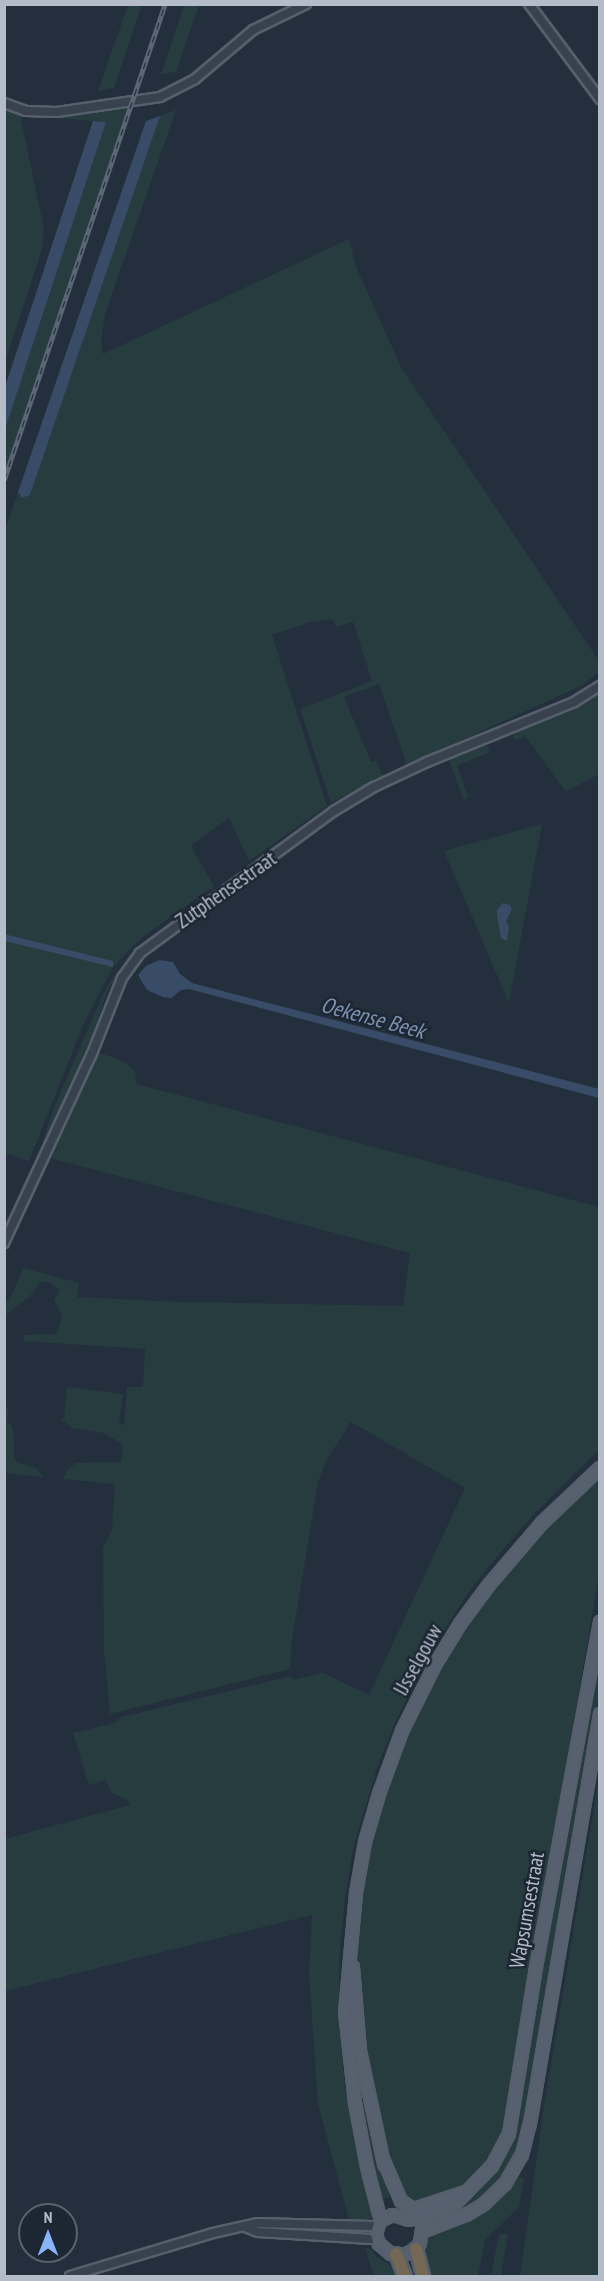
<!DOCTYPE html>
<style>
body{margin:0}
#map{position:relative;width:604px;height:2281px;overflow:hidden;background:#242f3e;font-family:"PT Sans Narrow",sans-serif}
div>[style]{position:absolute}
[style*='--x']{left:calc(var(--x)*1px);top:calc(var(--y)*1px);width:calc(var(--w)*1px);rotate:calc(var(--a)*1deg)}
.green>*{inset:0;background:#263c3f}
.water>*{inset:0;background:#394c67}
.roads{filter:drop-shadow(2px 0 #565f6c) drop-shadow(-2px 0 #565f6c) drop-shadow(0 2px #565f6c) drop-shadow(0 -2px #565f6c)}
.minor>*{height:8px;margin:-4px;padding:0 4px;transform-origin:4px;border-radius:4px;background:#38414e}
.major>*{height:10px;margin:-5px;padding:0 5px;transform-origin:5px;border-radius:5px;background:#56606e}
.highway>*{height:12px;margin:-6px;padding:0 6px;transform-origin:6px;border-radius:6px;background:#746855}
.rail>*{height:4.5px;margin-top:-2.25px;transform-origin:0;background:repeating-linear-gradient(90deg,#1d2633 0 7px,#5a6575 0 14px);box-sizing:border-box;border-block:2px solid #5a6575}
span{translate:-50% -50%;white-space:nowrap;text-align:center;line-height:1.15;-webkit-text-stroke:5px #1d2633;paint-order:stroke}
.street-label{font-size:21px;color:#b4bcc9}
.water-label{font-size:22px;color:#7c92b1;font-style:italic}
.frame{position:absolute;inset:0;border:6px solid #b4bcc9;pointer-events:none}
.north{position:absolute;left:18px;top:2203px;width:60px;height:60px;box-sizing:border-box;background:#1d2633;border:2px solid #59626f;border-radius:50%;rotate:0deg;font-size:16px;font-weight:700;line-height:24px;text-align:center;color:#b4bcc9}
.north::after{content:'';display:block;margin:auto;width:21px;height:27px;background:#8ab4f8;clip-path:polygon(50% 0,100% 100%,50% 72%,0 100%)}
</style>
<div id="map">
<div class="green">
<div style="clip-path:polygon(128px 5px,142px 5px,114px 88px,98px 91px)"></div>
<div style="clip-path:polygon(184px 5px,199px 5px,176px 72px,161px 74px)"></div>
<div style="clip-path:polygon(128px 108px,5px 471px,5px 428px,106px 122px,32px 116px)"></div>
<div style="clip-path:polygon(5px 109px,20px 114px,44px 229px,42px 249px,5px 362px)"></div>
<div style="clip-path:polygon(176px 110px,105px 314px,101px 341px,103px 354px,349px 239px,356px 267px,401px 367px,599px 661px,599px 672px,581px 686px,407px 765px,379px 684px,344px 697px,371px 762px,376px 761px,383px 776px,331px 803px,300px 709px,372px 681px,353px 622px,336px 627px,333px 619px,310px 622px,272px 635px,327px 806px,249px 861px,229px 818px,191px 846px,214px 886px,140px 939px,113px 967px,84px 1023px,29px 1161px,5px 1153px,5px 531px,18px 492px,22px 498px,30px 495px,160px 116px)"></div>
<div style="clip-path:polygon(599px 693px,599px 774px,566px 792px,525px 736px,515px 740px,512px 735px)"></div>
<div style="clip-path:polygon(487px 745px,490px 752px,457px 766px,468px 796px,464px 801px,449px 760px)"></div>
<div style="clip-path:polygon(542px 824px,509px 1003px,444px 851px)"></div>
<div style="clip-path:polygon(122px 967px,107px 992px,94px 1031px,36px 1161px,53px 1110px,100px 1001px,108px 984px)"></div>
<div style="clip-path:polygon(98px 1052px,125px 1062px,135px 1072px,137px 1084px,599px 1207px,599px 1450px,536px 1512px,501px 1552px,470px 1590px,441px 1635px,396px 1720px,378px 1765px,354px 1845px,345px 1898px,339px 1963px,339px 2026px,345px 2086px,375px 2213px,367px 2222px,350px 2223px,318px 2104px,309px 1974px,312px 1915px,5px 1991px,5px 1839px,130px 1805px,128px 1801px,111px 1792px,106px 1780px,89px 1785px,73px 1733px,115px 1723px,121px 1717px,291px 1676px,293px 1680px,323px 1673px,369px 1695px,465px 1488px,351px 1422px,326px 1461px,318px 1482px,292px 1640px,290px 1669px,110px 1714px,104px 1650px,103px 1548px,112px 1530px,115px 1484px,63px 1479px,68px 1469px,76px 1463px,121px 1462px,123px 1445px,104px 1433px,72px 1428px,61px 1419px,64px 1418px,67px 1387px,123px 1394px,119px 1424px,124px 1425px,127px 1387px,143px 1387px,145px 1349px,23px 1341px,24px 1335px,57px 1334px,62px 1315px,54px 1301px,60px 1290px,47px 1282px,40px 1282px,30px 1296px,5px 1315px,5px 1304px,11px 1297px,23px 1268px,79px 1283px,77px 1297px,180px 1302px,403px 1306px,410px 1253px,50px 1158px)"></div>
<div style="clip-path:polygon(5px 1407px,8px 1407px,7px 1422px,12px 1426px,14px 1436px,14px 1458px,17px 1462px,37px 1469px,43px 1477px,5px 1473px)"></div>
<div style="clip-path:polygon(599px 1477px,599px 1575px,504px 2127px,483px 2166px,465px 2184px,452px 2193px,413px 2204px,402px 2195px,380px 2138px,369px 2095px,355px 1963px,356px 1915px,371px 1831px,403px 1739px,432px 1679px,464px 1627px,534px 1539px)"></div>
<div style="clip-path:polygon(599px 1640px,599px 1693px,522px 2145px,507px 2175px,473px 2209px,435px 2223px,433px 2216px,464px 2202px,487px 2182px,511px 2144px,516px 2129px,527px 2061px,534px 1997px,548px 1934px)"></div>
<div style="clip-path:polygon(599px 1778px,599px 2276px,520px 2276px,544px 2106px)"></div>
<div style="clip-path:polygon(363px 2101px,390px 2197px,383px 2199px,371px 2165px,358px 2102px)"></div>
<div style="clip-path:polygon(514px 2176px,524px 2178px,519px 2207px,485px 2240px,478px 2276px,426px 2276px,421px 2249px,427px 2235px,446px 2225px)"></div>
<div style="clip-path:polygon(499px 2234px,508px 2234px,501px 2276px,491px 2276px)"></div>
<div style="clip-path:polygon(365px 2248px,371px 2249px,377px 2257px,393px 2267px,398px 2276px,374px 2276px)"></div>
</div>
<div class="water">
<div style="clip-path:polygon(160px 116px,30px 495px,22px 498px,18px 492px,146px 121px)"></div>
<div style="clip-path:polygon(93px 121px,106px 122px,5px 429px,5px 387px)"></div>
<div style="clip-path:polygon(503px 903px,510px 905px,512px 909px,506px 921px,509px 926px,507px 941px,501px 938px,497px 916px,497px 910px)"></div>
<div style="clip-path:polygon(4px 934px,113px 961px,113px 967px,5px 941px)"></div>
<div style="clip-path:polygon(159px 960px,173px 962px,180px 974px,192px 983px,599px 1089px,599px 1098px,189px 989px,181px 990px,171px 998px,163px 997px,147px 990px,138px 975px,146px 966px)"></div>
</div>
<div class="roads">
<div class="minor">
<div style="--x:529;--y:4;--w:119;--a:53.2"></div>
<div style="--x:4;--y:103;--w:23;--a:20"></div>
<div style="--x:26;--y:111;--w:31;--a:2"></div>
<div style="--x:57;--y:112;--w:104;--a:-8.3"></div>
<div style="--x:160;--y:97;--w:39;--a:-27"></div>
<div style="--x:195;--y:79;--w:76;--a:-40.2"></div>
<div style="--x:253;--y:30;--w:59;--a:-26.1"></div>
<div style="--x:4;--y:1243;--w:206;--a:-65.1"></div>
<div style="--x:91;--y:1056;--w:84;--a:-68.3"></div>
<div style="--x:122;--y:978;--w:31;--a:-54"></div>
<div style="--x:140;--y:953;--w:240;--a:-36.2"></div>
<div style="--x:334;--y:811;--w:47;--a:-31"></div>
<div style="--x:374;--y:787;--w:59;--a:-25.3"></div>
<div style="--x:427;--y:762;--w:159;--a:-22.2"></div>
<div style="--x:574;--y:702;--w:31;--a:-32"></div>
<div style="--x:245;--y:2227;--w:14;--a:21"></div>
<div style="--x:258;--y:2232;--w:113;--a:3.5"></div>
<div style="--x:70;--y:2276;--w:149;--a:-16.7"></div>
<div style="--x:213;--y:2233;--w:45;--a:-12.8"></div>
<div style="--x:257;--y:2223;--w:115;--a:1.5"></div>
</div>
<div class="major">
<div style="--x:353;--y:1967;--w:84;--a:85.2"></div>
<div style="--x:360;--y:2051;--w:116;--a:78"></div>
<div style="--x:383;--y:2159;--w:46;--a:66.8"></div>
<div style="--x:401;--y:2201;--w:18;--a:34"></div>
<div style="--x:416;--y:2211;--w:8;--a:50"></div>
<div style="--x:421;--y:2217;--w:5;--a:68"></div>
<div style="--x:423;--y:2222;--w:21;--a:98"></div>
<div style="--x:420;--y:2243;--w:7;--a:124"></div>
<div style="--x:416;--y:2249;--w:13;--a:153"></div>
<div style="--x:404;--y:2255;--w:13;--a:-176"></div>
<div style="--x:391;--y:2254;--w:16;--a:-140"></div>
<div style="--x:379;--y:2244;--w:10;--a:-107"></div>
<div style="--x:376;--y:2234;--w:14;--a:-73"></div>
<div style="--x:380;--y:2221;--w:14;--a:-25"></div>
<div style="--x:393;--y:2215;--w:17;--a:17"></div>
<div style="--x:409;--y:2220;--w:9;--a:-13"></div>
<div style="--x:418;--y:2218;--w:19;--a:-18"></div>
<div style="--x:436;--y:2212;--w:21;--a:-23"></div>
<div style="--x:455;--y:2204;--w:53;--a:-45.8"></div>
<div style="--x:492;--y:2166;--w:36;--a:-62"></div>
<div style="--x:509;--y:2134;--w:169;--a:-80.8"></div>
<div style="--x:536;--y:1967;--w:351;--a:-79.5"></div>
<div style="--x:414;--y:2209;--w:54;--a:-18.4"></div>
<div style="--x:379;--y:2214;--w:49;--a:-104.3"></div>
<div style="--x:367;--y:2167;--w:65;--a:-100.6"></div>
<div style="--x:355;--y:2103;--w:92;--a:-96.3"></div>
<div style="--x:345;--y:2012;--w:120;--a:-84.7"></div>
<div style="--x:356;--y:1893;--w:52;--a:-80"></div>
<div style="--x:365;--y:1842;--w:50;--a:-73.7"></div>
<div style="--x:379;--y:1794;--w:67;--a:-69.9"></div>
<div style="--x:402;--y:1731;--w:74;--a:-63.4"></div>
<div style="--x:435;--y:1665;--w:48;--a:-58.6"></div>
<div style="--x:460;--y:1624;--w:47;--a:-53.6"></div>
<div style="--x:488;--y:1586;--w:83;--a:-49.4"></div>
<div style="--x:542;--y:1523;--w:80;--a:-43.5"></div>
<div style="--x:424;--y:2231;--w:45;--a:-20.9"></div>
<div style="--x:466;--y:2215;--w:21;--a:-31"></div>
<div style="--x:484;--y:2204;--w:29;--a:-44"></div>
<div style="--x:505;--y:2184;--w:34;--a:-60"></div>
<div style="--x:522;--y:2155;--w:32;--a:-76"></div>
<div style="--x:530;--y:2124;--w:416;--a:-80.3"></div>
</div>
<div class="highway">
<div style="--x:416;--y:2249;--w:28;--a:75"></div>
<div style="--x:396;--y:2254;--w:24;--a:68"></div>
</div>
</div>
<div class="rail">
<div style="--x:4;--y:480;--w:502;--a:-71.31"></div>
</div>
<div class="street-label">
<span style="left:226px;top:890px;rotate:-35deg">Zutphensestraat</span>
<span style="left:418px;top:1660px;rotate:-61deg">IJsselgouw</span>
<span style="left:527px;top:1910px;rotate:-80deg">Wapsumsestraat</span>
</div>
<div class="water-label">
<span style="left:373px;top:1018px;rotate:15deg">Oekense Beek</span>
</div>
<div class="frame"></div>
<div class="north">N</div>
</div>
